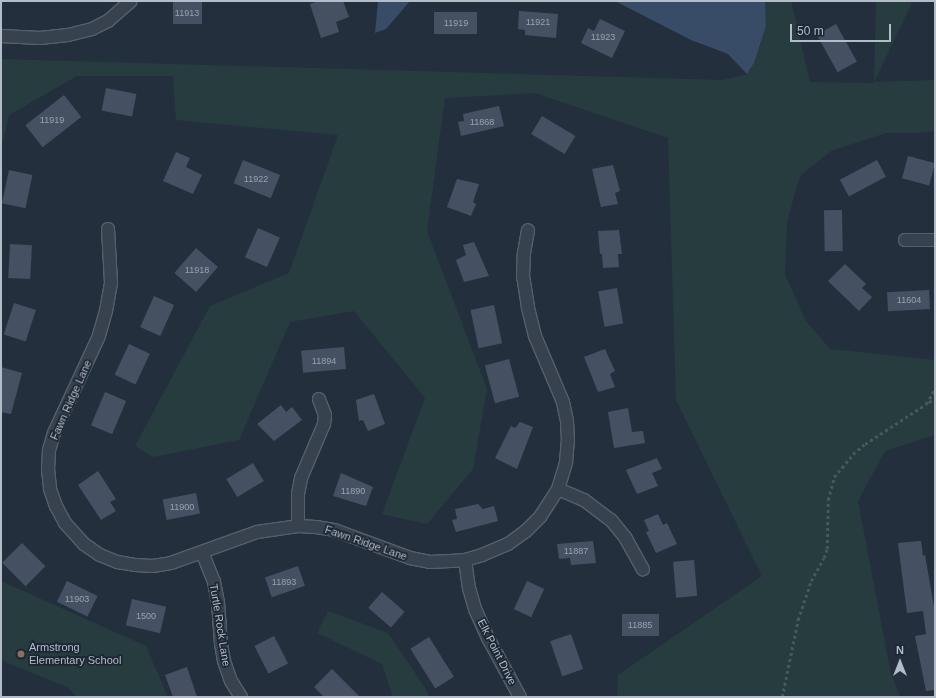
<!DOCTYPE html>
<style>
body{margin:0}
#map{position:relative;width:936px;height:698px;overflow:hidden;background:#242f3e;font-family:Arial,sans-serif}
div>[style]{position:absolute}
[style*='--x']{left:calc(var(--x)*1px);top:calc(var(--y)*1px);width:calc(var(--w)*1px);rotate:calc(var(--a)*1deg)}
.green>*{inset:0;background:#263c3f}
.water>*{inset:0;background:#394c67}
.building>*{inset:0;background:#455162;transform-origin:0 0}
.path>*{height:2.5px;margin-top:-1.25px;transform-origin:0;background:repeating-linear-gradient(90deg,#44595c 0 3px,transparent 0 6px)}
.roads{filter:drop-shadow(1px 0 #565f6c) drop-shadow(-1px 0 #565f6c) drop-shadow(0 1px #565f6c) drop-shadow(0 -1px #565f6c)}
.minor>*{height:12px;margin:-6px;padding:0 6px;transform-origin:6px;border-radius:6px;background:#38414e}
.dots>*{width:11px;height:11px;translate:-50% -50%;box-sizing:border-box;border:2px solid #1d2633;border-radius:50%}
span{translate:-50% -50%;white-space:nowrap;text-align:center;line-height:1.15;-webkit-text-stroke:3.5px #1d2633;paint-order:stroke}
.number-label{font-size:9px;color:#98a1af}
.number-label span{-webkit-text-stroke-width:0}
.street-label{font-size:11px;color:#b4bcc9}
.poi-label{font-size:11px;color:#b4bcc9}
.left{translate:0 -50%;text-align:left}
.frame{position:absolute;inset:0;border:2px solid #b4bcc9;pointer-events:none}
.north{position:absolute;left:880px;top:642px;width:40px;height:40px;-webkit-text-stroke:3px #1d2633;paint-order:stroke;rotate:0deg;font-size:11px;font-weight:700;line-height:16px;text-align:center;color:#b4bcc9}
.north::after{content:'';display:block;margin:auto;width:14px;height:18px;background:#b4bcc9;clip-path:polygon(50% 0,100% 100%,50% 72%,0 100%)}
.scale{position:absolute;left:790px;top:24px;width:101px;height:18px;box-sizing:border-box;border:2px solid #b4bcc9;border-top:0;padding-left:5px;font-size:12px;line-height:14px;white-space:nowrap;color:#b4bcc9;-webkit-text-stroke:3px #1d2633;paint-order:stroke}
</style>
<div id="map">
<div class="green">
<div style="clip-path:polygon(765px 1px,791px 1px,810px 82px,874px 83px,876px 1px,913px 1px,874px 82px,935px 80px,935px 131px,919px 133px,886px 133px,831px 151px,800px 176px,787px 221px,785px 275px,806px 321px,830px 349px,935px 360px,935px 435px,885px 451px,858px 501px,891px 674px,900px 697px,617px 697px,618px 675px,762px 576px,676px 400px,668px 138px,535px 93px,445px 98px,427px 231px,487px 389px,473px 469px,427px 524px,382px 514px,425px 398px,354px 311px,290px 322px,239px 440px,153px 457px,135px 446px,210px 306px,289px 273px,338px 135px,176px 120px,173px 76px,77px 76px,9px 115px,1px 149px,1px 59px,723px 80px,747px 74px,754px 63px,766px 26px)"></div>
<div style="clip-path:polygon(1px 581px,146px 646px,168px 697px,76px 697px,69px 688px,1px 660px)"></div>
<div style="clip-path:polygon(328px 611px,388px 633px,426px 689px,429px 697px,393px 697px,382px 664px,317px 633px)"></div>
</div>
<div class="water">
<div style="clip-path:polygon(378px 1px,410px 1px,386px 29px,375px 33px)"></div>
<div style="clip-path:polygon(615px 1px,765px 1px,766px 26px,754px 63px,747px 74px,728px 54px,691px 40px)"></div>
</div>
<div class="building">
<div style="left:173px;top:1px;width:29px;height:23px"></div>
<div style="clip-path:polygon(318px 1px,343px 1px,349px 17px,336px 22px,339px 32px,321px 38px,310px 4px)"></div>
<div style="clip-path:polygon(519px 11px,558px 14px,556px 38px,525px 35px,525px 30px,518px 29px)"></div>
<div style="left:434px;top:12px;width:43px;height:22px"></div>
<div style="clip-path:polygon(600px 19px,625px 31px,612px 58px,581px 43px,588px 28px,594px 31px)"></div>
<div style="left:836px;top:24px;width:43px;height:22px;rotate:61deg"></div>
<div style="left:106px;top:88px;width:31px;height:23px;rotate:11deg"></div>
<div style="left:64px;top:95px;width:28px;height:49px;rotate:52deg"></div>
<div style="clip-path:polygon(499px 106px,504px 126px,461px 136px,458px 122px,464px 121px,463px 114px)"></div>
<div style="left:542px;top:116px;width:39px;height:21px;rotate:31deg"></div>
<div style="clip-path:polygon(176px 152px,190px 158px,186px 167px,202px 175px,193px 194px,163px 181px)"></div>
<div style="left:908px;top:156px;width:28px;height:23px;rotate:15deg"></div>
<div style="left:243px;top:160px;width:40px;height:25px;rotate:22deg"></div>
<div style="left:877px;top:160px;width:19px;height:42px;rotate:62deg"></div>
<div style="clip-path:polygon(613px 165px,620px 191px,615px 193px,618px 204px,601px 207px,592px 169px)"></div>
<div style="left:9px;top:170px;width:24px;height:34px;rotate:12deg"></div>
<div style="clip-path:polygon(457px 179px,479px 184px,473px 202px,476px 204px,471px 216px,447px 207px)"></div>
<div style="left:842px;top:210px;width:41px;height:18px;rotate:89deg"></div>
<div style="left:258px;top:228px;width:24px;height:32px;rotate:24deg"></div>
<div style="clip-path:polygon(619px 230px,622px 254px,618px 254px,619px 267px,603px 268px,602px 254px,600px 254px,598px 231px)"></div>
<div style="clip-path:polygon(474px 242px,489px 276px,464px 282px,456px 260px,466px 255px,463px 245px)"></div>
<div style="left:10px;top:244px;width:22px;height:34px;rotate:3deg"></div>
<div style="left:196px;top:248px;width:29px;height:33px;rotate:41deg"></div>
<div style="clip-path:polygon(845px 264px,866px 284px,862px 288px,872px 297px,859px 311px,828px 281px)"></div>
<div style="left:617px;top:288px;width:36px;height:19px;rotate:80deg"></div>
<div style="left:929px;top:290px;width:19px;height:42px;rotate:87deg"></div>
<div style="left:154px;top:296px;width:22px;height:34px;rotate:24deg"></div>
<div style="left:14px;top:303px;width:23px;height:33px;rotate:18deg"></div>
<div style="left:494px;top:305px;width:39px;height:24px;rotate:78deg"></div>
<div style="left:129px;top:344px;width:23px;height:34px;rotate:25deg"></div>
<div style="left:344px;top:347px;width:22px;height:43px;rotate:85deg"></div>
<div style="clip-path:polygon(605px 349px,615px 371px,610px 374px,615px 387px,598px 392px,584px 357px)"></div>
<div style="left:509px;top:359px;width:39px;height:25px;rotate:75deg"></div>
<div style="clip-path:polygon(1px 367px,22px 373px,11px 414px,1px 412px)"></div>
<div style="left:105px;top:392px;width:23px;height:36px;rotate:23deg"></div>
<div style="clip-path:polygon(374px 394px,385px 424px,368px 431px,363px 420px,359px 421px,356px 400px)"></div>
<div style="clip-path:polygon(281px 405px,286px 412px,292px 407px,302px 420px,274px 441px,257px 424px)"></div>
<div style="clip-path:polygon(628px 408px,632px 432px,643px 431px,645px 443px,614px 448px,608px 412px)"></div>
<div style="clip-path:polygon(520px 422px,533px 427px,517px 469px,495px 458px,511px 426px,515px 428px)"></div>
<div style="clip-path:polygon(657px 458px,662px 469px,652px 473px,658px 486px,637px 494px,626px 470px)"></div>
<div style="left:253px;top:463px;width:21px;height:31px;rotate:59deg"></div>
<div style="clip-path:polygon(98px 471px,116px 499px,110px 502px,116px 511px,101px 520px,78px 485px)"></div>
<div style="clip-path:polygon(341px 473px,373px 487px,366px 506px,333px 496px)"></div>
<div style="left:196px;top:493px;width:21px;height:34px;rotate:79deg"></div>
<div style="clip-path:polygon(478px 504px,483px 509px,494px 506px,498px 521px,456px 532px,452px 520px,457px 519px,455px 509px)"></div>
<div style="clip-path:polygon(658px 514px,663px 525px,667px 523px,677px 544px,656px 553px,646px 532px,649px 531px,644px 520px)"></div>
<div style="clip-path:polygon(593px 541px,596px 563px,571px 565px,570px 558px,559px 559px,557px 544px)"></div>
<div style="clip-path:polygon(919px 541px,921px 541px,923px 556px,925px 555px,935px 613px,935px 690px,926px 691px,915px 636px,926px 634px,923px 611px,907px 613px,898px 543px)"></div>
<div style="left:22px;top:543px;width:33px;height:28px;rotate:45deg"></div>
<div style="left:694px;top:560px;width:36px;height:21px;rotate:85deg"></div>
<div style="left:298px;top:566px;width:21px;height:35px;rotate:71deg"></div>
<div style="left:67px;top:581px;width:34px;height:23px;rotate:26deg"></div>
<div style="left:527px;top:581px;width:19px;height:31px;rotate:25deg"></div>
<div style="left:382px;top:592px;width:30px;height:21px;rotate:41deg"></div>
<div style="left:132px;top:599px;width:35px;height:27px;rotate:13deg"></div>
<div style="left:622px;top:614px;width:37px;height:22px"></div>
<div style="left:571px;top:634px;width:37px;height:22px;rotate:71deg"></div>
<div style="left:274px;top:636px;width:31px;height:22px;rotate:63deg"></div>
<div style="left:429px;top:637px;width:47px;height:22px;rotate:58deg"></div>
<div style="clip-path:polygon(187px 667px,197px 697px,173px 697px,165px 675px)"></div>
<div style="clip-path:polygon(332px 669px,360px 697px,324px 697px,314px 687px)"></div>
</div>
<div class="path">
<div style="--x:929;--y:401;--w:6;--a:18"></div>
<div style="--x:782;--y:697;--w:79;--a:-78.3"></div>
<div style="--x:798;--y:620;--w:41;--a:-71.6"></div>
<div style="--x:811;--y:581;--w:26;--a:-61"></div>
<div style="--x:824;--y:558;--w:9;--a:-72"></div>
<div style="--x:827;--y:549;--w:49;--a:-88.8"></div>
<div style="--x:828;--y:500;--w:24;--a:-75"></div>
<div style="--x:834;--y:477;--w:30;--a:-50"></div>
<div style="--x:853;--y:454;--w:16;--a:-40"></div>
<div style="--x:865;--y:444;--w:73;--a:-33.3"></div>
<div style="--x:926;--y:404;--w:17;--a:-59"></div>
</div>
<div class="roads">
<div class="minor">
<div style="--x:1;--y:36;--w:39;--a:3"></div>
<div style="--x:40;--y:38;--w:28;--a:-6"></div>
<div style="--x:68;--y:35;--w:25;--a:-14"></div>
<div style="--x:92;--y:29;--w:18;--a:-27"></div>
<div style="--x:108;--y:21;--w:30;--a:-41"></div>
<div style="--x:108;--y:229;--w:54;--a:86.8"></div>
<div style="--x:111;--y:283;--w:28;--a:100"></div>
<div style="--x:106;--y:311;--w:26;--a:106"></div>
<div style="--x:99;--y:336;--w:107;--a:114.9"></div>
<div style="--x:54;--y:433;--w:19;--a:106"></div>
<div style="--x:49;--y:451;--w:18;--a:93"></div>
<div style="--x:48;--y:469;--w:20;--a:84"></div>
<div style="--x:50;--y:489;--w:18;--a:71"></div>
<div style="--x:56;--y:506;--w:19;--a:62"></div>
<div style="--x:65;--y:523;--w:28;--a:48"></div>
<div style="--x:84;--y:544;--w:19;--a:35"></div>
<div style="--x:100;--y:555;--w:18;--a:22"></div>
<div style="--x:117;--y:562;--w:18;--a:9"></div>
<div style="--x:135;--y:565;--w:18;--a:3"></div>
<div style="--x:153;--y:566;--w:18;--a:-9"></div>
<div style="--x:171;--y:563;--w:91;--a:-19.8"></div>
<div style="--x:257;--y:532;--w:41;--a:-8.3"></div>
<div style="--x:298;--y:526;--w:18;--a:3"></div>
<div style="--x:316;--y:527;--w:18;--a:9"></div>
<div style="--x:334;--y:530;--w:81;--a:20.2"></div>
<div style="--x:410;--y:558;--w:20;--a:11"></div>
<div style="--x:430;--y:562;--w:35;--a:-3"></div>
<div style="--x:465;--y:560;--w:18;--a:-16"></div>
<div style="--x:482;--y:555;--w:28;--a:-23"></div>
<div style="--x:508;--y:544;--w:22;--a:-36"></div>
<div style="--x:526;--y:531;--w:20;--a:-45"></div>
<div style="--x:540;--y:517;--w:33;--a:-57"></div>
<div style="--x:558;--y:489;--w:28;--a:-73"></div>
<div style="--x:566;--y:462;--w:21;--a:-85"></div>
<div style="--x:568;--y:441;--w:20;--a:-93"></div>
<div style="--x:567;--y:421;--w:19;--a:-102"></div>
<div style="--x:563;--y:402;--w:72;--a:-113"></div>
<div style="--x:535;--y:336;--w:30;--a:-104"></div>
<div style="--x:528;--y:307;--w:30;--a:-99"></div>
<div style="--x:523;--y:277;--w:24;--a:-88"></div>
<div style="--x:524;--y:253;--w:23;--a:-80"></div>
<div style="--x:905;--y:240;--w:30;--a:0"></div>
<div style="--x:558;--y:489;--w:28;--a:23"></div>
<div style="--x:584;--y:500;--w:34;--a:37"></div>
<div style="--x:611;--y:520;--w:22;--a:51"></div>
<div style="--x:625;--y:537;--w:37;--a:61"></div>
<div style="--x:298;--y:526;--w:32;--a:-90"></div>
<div style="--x:298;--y:494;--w:16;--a:-79"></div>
<div style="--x:301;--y:478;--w:59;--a:-66.9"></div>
<div style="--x:324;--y:424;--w:9;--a:-84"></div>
<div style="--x:325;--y:415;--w:17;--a:-111"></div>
<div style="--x:202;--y:552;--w:32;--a:68"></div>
<div style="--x:214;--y:582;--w:20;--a:79"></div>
<div style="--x:218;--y:602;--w:42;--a:85.9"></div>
<div style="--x:221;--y:644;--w:17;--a:80"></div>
<div style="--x:224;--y:661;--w:21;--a:71"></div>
<div style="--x:231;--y:681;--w:19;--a:58"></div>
<div style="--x:465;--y:560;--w:28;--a:82"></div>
<div style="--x:469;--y:588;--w:22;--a:74"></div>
<div style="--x:475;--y:609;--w:32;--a:66"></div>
<div style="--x:488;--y:638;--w:67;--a:61.5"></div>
</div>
</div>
<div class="dots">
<div style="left:21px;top:654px;background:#8d6e63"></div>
</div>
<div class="number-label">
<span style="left:187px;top:13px">11913</span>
<span style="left:538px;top:22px">11921</span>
<span style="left:456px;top:23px">11919</span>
<span style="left:603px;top:37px">11923</span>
<span style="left:52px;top:120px">11919</span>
<span style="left:482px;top:122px">11868</span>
<span style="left:256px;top:179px">11922</span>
<span style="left:197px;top:270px">11918</span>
<span style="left:909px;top:300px">11604</span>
<span style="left:324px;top:361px">11894</span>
<span style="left:353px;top:491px">11890</span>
<span style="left:182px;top:507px">11900</span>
<span style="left:576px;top:551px">11887</span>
<span style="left:284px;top:582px">11893</span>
<span style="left:77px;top:599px">11903</span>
<span style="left:146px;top:616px">1500</span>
<span style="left:640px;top:625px">11885</span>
</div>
<div class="street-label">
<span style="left:71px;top:400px;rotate:-66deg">Fawn Ridge Lane</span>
<span style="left:366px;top:543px;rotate:19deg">Fawn Ridge Lane</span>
<span style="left:220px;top:625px;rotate:81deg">Turtle Rock Lane</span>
<span style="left:497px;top:652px;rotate:63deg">Elk Point Drive</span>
</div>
<div class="poi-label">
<span class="left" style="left:29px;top:654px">Armstrong<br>Elementary School</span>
</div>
<div class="frame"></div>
<div class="north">N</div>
<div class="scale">50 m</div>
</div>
